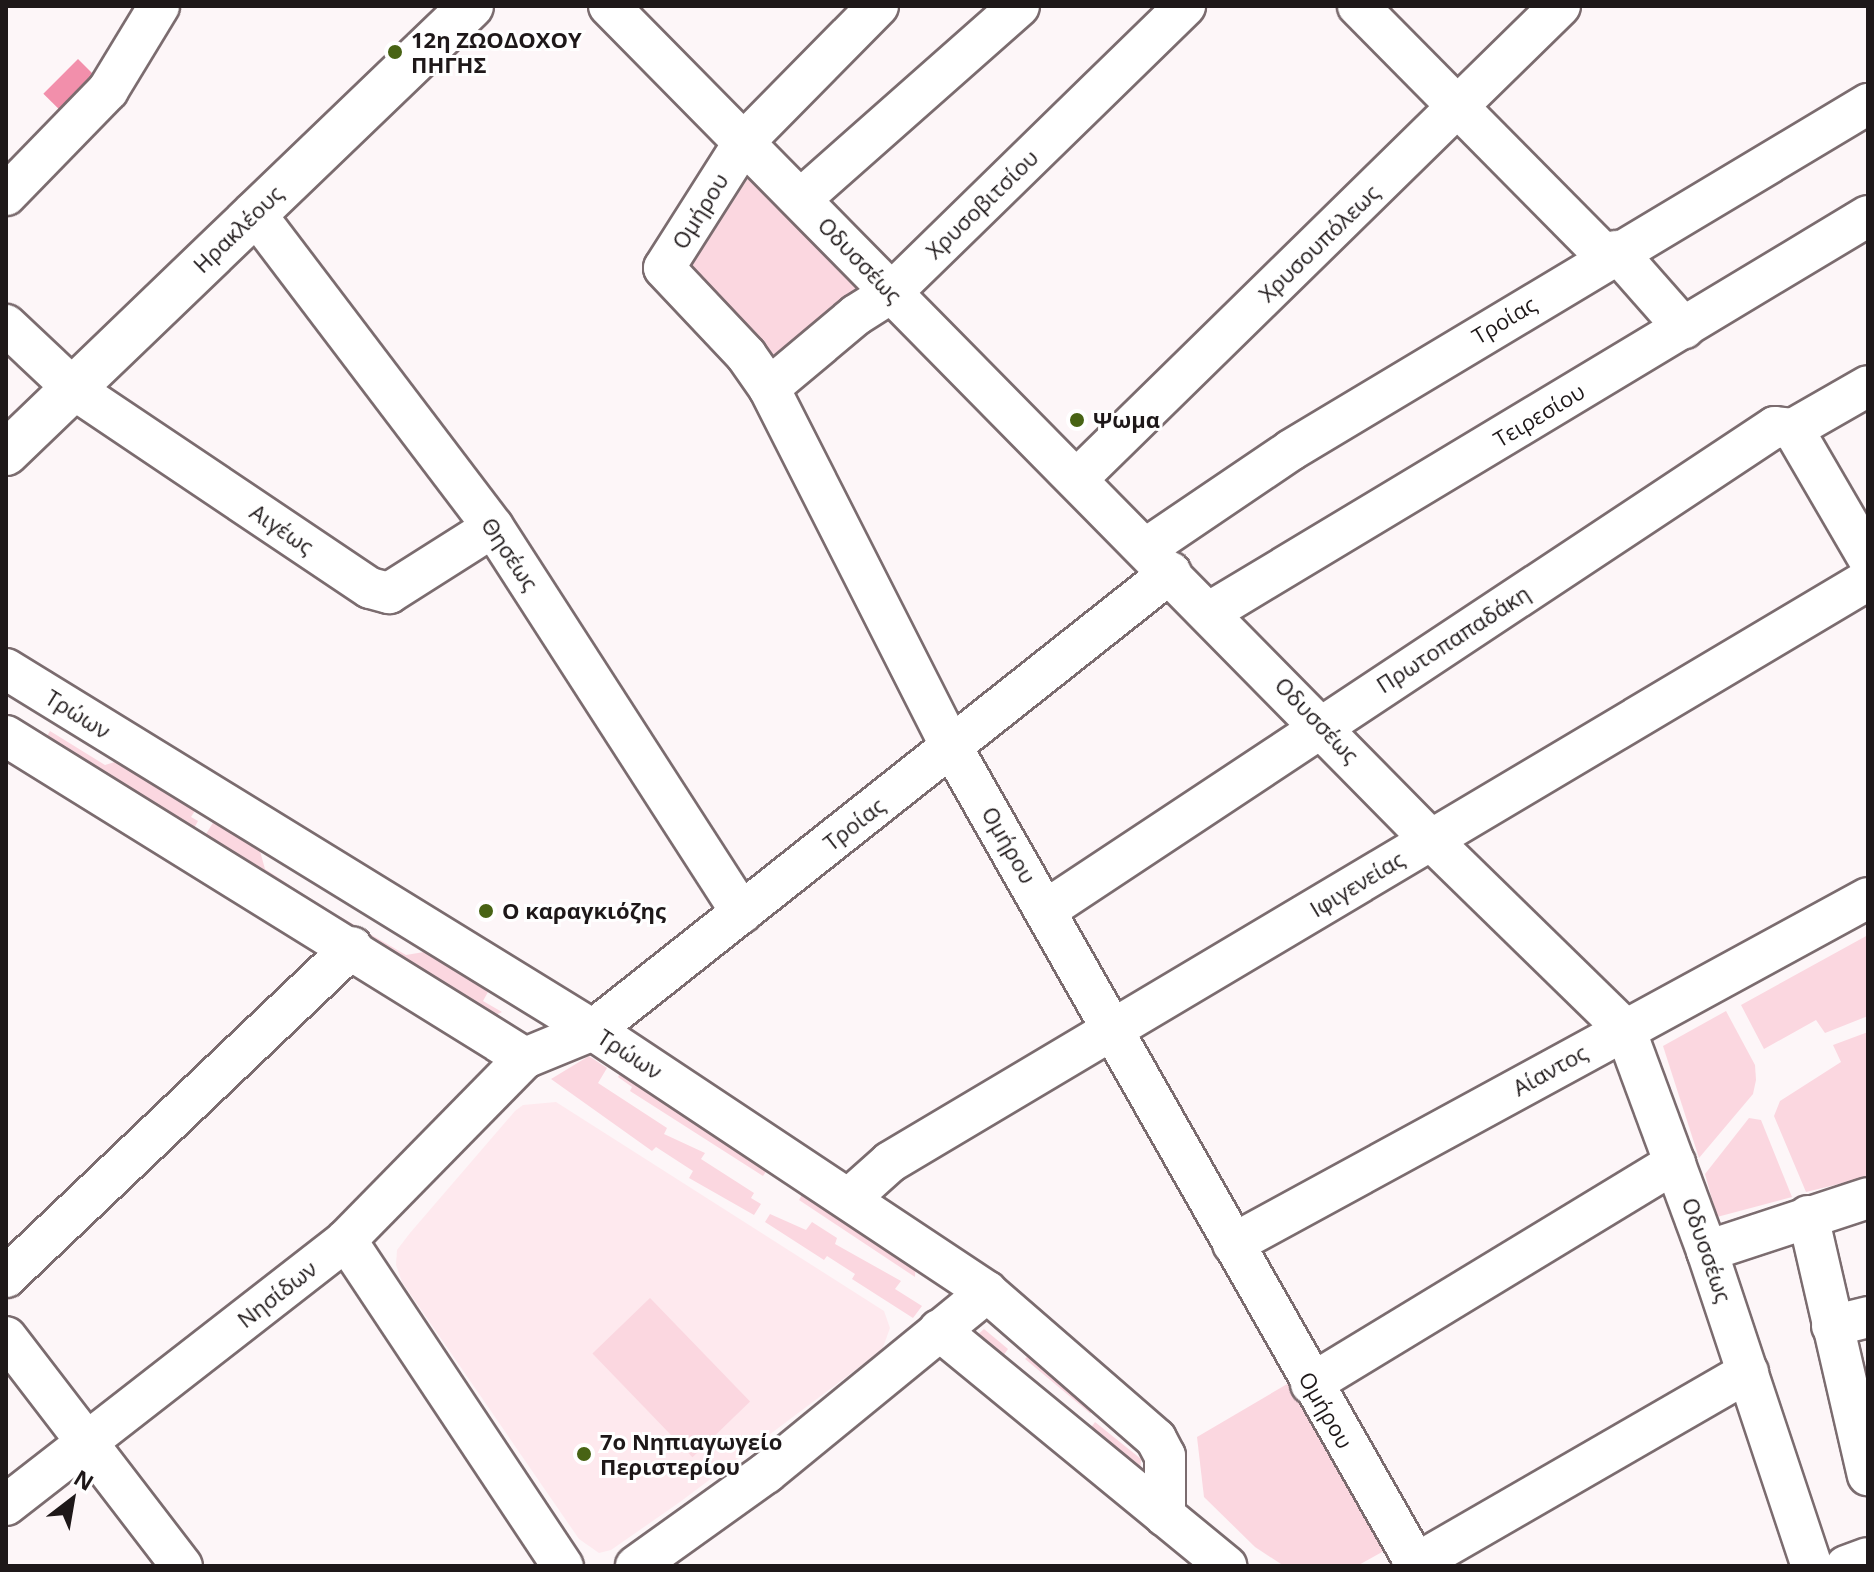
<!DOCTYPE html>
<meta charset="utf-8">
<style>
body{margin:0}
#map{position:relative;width:1874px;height:1572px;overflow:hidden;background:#fdf6f8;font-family:"Open Sans",sans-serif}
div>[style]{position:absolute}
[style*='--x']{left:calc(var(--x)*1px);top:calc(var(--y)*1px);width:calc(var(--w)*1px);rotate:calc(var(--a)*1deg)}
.built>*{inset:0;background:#fee9ee}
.green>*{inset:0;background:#fbd7e0;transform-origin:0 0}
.water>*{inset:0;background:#f28fab;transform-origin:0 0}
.roads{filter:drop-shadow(2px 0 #7b6c6f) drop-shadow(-2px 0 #7b6c6f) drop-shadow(0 2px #7b6c6f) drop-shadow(0 -2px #7b6c6f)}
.street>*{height:40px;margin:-20px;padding:0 20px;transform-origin:20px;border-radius:20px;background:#fff}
.secondary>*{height:44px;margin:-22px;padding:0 22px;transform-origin:22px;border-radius:22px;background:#fff}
.dots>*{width:22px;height:22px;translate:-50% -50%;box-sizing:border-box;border:4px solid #fff;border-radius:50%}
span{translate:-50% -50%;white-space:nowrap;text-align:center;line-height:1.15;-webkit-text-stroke:6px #fff;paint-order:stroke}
.poi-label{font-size:22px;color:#1e1819;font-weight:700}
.left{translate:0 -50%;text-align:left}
.street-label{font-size:22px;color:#1e1819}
.frame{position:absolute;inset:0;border:8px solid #1e1819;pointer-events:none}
.north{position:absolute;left:32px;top:1460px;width:80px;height:80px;-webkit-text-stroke:6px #fff;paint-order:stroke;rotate:31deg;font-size:22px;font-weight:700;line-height:32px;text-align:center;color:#1e1819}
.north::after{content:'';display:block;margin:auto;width:28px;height:36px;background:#1e1819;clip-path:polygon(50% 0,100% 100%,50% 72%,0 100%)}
</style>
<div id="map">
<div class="built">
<div style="clip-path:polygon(556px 1102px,884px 1311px,890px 1328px,882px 1350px,680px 1502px,611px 1550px,599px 1553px,579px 1539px,402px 1282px,396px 1265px,397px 1250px,410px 1233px,515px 1111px,523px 1105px)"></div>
</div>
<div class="green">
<div style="clip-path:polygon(750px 175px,858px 289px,772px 356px,689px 270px)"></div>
<div style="clip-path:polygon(50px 731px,105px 765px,118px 761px,196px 809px,191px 817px,198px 821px,192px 832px,45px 740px)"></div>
<div style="clip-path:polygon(214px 821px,260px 851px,265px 869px,326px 909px,324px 914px,203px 839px)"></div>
<div style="clip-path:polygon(339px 916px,406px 955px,424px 952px,488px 992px,483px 1001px,502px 1012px,490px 1018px,335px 921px)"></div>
<div style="clip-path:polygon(1868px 935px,1868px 1016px,1825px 1033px,1816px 1020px,1764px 1049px,1741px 1005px)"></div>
<div style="clip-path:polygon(1726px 1011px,1755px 1065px,1756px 1080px,1753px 1094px,1699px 1158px,1663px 1046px)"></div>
<div style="clip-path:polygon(1868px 1032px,1868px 1177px,1806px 1192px,1774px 1116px,1780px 1101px,1841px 1062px,1833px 1045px)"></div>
<div style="clip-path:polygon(589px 1056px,607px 1068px,598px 1083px,667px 1128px,664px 1134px,705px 1153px,701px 1159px,754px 1193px,751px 1198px,761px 1204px,754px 1215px,689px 1178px,693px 1171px,656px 1147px,652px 1151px,551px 1079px)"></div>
<div style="clip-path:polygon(625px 1065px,779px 1178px,767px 1170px,763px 1176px,630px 1091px,632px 1087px,618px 1077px)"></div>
<div style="clip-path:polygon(1749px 1118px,1761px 1120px,1792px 1197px,1717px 1217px,1705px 1174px)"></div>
<div style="clip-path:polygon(803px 1193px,916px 1256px,915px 1277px,799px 1200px)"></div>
<div style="clip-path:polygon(770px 1214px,806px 1230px,812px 1222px,837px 1238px,835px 1244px,901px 1281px,895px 1289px,922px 1306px,913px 1318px,852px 1279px,855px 1274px,827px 1256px,824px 1260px,765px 1222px)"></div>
<div style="left:650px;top:1298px;width:144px;height:80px;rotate:46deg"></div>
<div style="clip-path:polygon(984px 1329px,1008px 1349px,1003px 1356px,974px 1338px)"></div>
<div style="left:1031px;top:1352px;width:85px;height:9px;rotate:40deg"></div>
<div style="clip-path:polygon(1294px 1380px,1391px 1547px,1357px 1566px,1284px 1566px,1255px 1547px,1204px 1497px,1197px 1437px)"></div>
<div style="clip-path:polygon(1095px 1422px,1141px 1459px,1140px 1473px,1088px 1432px)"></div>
</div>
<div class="water">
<div style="left:78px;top:59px;width:24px;height:49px;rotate:45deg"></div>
</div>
<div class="roads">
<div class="street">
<div style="--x:609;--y:6;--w:1171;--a:45.42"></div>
<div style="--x:1431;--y:840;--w:271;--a:44.3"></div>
<div style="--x:1625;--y:1029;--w:237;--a:69.7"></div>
<div style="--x:1707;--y:1251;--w:332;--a:71.6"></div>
<div style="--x:878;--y:6;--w:191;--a:134.6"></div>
<div style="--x:744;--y:142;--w:149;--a:122.4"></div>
<div style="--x:664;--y:268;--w:120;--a:46.7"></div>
<div style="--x:746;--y:355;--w:40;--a:55.1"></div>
<div style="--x:769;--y:388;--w:402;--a:63.1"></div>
<div style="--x:951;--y:746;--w:941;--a:60.38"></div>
<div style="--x:1358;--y:6;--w:353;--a:45.3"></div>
<div style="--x:6;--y:195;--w:146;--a:-45.8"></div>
<div style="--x:108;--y:90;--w:98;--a:-58.7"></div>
<div style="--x:801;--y:199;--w:291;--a:-41.5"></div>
<div style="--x:254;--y:212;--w:395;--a:52.8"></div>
<div style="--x:493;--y:527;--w:459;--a:57.2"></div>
<div style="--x:1616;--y:251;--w:103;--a:48.6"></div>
<div style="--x:6;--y:325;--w:95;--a:43.3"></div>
<div style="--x:75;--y:390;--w:355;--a:33.9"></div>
<div style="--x:370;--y:588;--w:20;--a:15"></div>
<div style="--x:389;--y:593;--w:123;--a:-32.4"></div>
<div style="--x:769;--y:388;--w:114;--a:-40"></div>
<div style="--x:856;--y:315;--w:41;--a:-32.2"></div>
<div style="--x:891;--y:293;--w:411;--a:-44.3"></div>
<div style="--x:1793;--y:429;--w:149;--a:59.8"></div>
<div style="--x:1077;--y:479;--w:676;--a:-44.4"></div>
<div style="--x:1148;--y:547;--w:173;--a:-34.1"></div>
<div style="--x:1291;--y:450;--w:673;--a:-30.95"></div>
<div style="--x:1210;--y:612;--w:768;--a:-31.04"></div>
<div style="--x:6;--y:669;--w:689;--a:31.59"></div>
<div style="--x:593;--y:1030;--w:473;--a:33.6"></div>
<div style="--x:987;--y:1292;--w:224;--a:41"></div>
<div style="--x:1156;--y:1439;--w:19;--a:62"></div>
<div style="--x:1165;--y:1456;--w:60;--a:90"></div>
<div style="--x:6;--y:736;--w:611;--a:31.82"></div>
<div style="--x:1046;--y:910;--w:874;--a:-33.53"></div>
<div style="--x:1775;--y:427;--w:18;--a:6"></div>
<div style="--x:1793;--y:429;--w:86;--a:-29.8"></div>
<div style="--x:851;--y:1197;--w:52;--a:-41.9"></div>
<div style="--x:890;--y:1162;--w:1138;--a:-30.76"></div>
<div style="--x:1808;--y:1216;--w:266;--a:77"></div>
<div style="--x:346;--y:1240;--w:392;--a:56.4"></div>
<div style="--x:1233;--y:1244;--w:723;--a:-28.59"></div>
<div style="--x:1707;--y:1251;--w:169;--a:-18.2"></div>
<div style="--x:6;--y:1277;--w:478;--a:-43.6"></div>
<div style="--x:1832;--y:1326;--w:37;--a:-14"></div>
<div style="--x:939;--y:1330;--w:372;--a:39.4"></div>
<div style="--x:6;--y:1337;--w:289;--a:52.5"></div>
<div style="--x:1311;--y:1384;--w:426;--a:-31.3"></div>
<div style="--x:6;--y:1505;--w:431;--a:-37.9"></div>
<div style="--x:346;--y:1240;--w:255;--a:-45.5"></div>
<div style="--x:525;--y:1058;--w:74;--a:-22.4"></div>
<div style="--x:593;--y:1030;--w:737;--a:-38.39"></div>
<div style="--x:636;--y:1566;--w:160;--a:-35.6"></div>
<div style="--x:766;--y:1473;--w:286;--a:-39.3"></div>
<div style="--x:1412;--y:1566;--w:388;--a:-30"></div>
<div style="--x:1846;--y:1566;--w:23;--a:-20"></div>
</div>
<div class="secondary">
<div style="--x:6;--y:453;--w:645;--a:-43.87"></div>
</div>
</div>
<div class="dots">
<div style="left:395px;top:52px;background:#486314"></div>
<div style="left:1077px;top:420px;background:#486314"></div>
<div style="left:486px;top:911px;background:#486314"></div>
<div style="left:584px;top:1454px;background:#486314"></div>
</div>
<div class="poi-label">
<span class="left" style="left:411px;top:52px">12η ΖΩΟΔΟΧΟΥ<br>ΠΗΓΗΣ</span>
<span class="left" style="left:1093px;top:420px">Ψωμα</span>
<span class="left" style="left:502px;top:911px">Ο καραγκιόζης</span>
<span class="left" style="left:600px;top:1454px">7ο Νηπιαγωγείο<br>Περιστερίου</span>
</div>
<div class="street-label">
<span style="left:982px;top:204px;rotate:-44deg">Χρυσοβιτσίου</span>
<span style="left:700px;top:211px;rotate:-58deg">Ομήρου</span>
<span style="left:238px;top:229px;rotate:-44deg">Ηρακλέους</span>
<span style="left:1319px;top:243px;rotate:-44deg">Χρυσουπόλεως</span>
<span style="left:860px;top:260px;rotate:46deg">Οδυσσέως</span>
<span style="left:1504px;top:320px;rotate:-31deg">Τροίας</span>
<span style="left:1539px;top:415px;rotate:-31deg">Τειρεσίου</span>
<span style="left:282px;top:529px;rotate:34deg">Αιγέως</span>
<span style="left:510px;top:554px;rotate:56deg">Θησέως</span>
<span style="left:1453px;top:639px;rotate:-33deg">Πρωτοπαπαδάκη</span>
<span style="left:78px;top:714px;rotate:32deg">Τρώων</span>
<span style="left:1317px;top:720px;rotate:46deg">Οδυσσέως</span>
<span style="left:854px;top:824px;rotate:-38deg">Τροίας</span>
<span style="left:1009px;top:845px;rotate:60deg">Ομήρου</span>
<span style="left:1357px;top:884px;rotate:-31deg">Ιφιγενείας</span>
<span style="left:630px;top:1054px;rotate:33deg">Τρώων</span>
<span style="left:1550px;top:1070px;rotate:-29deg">Αίαντος</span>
<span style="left:1707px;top:1250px;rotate:71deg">Οδυσσέως</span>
<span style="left:277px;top:1294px;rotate:-38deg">Νησίδων</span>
<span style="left:1326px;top:1410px;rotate:60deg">Ομήρου</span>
</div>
<div class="frame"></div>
<div class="north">N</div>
</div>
